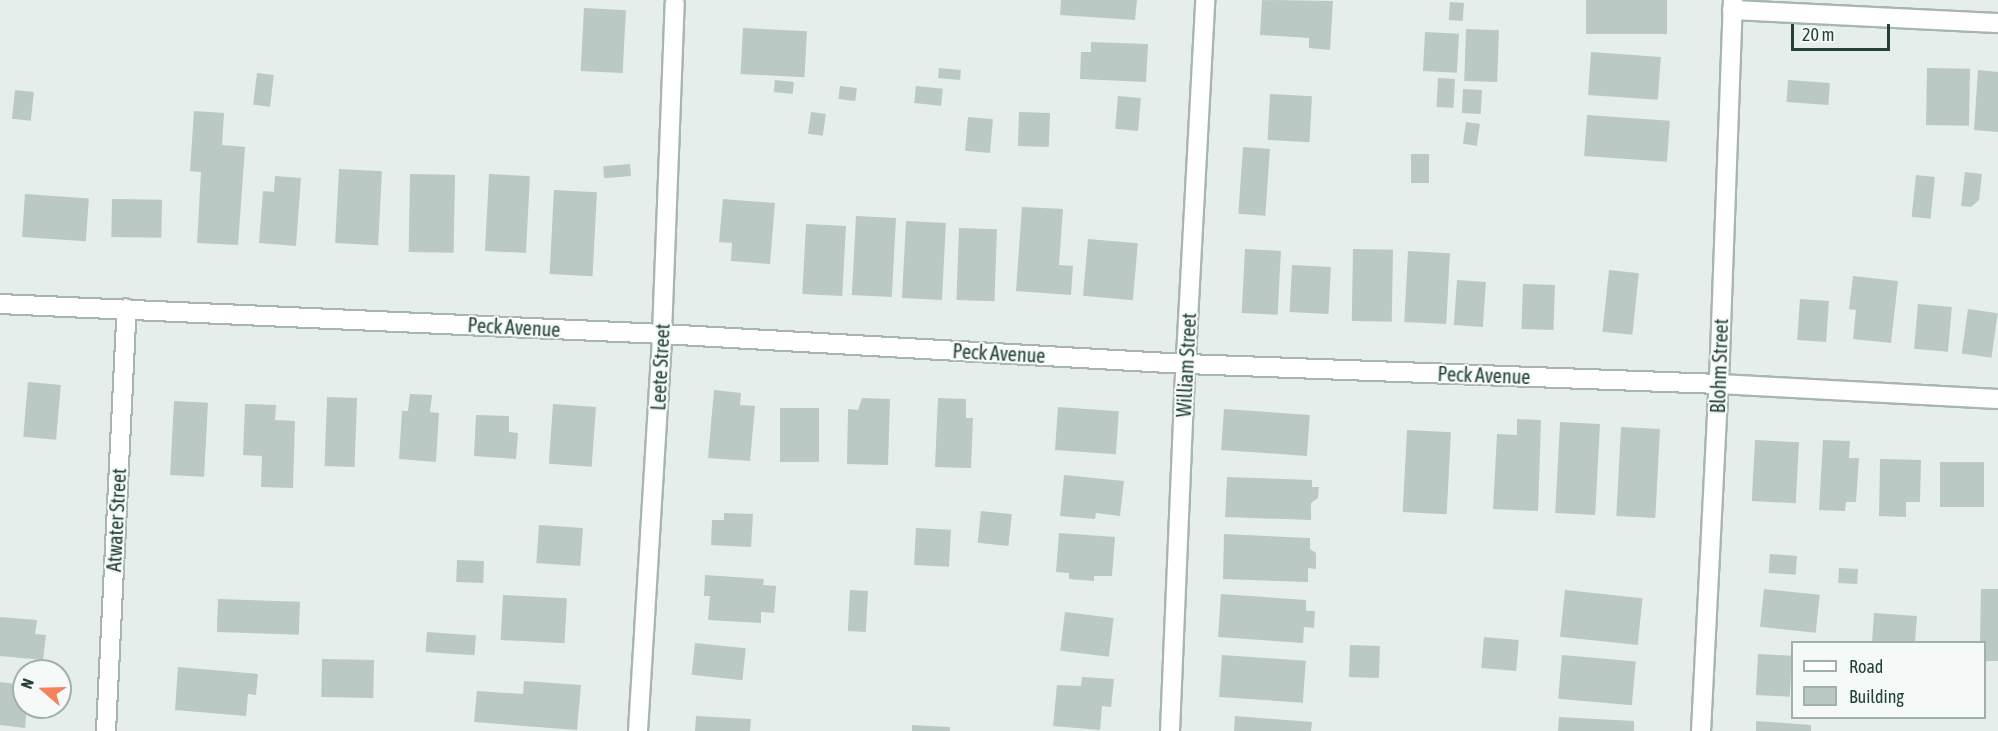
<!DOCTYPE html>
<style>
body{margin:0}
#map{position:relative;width:1998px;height:731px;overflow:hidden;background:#e5eeea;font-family:"Asap Condensed",sans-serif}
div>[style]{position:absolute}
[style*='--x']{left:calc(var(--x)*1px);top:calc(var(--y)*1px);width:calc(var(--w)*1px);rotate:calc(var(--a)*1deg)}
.building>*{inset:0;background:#bac9c3;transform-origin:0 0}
.roads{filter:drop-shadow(2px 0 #a7b6b1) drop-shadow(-2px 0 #a7b6b1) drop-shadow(0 2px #a7b6b1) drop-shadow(0 -2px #a7b6b1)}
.street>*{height:18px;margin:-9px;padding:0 9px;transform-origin:9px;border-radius:9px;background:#fff}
span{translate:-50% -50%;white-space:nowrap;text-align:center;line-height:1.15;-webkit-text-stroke:4.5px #f5faf8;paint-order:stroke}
.street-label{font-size:20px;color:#234039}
.legend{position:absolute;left:1791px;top:641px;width:195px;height:78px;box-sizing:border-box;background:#f5faf8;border:2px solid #a1b0ac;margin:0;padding:8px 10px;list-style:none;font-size:18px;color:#234039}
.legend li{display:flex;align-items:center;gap:12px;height:30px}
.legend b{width:30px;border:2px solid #a1b0ac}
.north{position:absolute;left:12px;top:659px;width:60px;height:60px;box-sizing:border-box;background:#f5faf8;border:2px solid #a1b0ac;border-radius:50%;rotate:290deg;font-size:16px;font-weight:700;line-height:24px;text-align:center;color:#234039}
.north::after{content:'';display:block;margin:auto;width:21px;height:27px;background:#f4825d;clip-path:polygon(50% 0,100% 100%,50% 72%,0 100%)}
.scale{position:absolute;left:1791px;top:24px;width:99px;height:27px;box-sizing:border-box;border:3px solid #234039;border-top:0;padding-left:8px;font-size:18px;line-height:21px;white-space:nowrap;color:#234039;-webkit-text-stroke:4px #f5faf8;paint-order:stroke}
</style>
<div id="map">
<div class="building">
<div style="clip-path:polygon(1061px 0,1137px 0,1135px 20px,1060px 15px)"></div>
<div style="clip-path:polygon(1262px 0,1333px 1px,1330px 50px,1309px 48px,1309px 38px,1260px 35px)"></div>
<div style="left:1586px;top:0;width:81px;height:34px"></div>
<div style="left:1450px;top:2px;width:14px;height:18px;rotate:4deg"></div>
<div style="left:584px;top:8px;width:42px;height:63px;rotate:3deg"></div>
<div style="left:743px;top:28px;width:64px;height:46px;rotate:3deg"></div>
<div style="left:1466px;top:29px;width:33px;height:52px;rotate:2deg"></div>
<div style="left:1425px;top:32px;width:34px;height:39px;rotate:3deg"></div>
<div style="clip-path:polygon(1091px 42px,1148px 44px,1146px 82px,1080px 79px,1081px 52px,1091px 52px)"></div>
<div style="left:1591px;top:52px;width:70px;height:43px;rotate:4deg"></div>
<div style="left:939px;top:68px;width:22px;height:10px;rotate:5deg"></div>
<div style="left:1927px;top:68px;width:43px;height:57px;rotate:1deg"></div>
<div style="clip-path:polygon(1978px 70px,1998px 72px,1998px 132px,1974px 130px)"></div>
<div style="left:257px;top:73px;width:17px;height:32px;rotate:7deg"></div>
<div style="left:1438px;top:78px;width:17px;height:29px;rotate:3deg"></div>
<div style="left:775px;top:80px;width:19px;height:12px;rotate:6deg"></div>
<div style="left:1788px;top:80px;width:42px;height:22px;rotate:4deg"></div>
<div style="left:840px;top:86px;width:17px;height:13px;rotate:7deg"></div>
<div style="left:916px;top:86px;width:27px;height:17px;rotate:6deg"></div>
<div style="left:1463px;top:89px;width:19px;height:24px;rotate:3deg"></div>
<div style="left:15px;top:90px;width:19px;height:29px;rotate:6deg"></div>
<div style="left:1270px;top:94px;width:42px;height:46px;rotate:3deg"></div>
<div style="left:1118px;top:96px;width:23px;height:33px;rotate:5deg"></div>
<div style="clip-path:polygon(194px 111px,224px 113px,222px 145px,245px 147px,238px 245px,197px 243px,201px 172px,190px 171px)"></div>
<div style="left:811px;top:112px;width:15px;height:22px;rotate:8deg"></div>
<div style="left:1019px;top:112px;width:31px;height:34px;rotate:2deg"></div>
<div style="left:1587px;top:115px;width:83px;height:41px;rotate:4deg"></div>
<div style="left:968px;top:117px;width:25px;height:34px;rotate:5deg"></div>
<div style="left:1466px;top:122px;width:14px;height:22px;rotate:8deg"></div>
<div style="left:1243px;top:147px;width:27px;height:67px;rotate:4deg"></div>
<div style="left:1411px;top:154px;width:18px;height:29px"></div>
<div style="left:630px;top:164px;width:12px;height:27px;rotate:85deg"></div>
<div style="left:339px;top:169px;width:43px;height:74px;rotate:3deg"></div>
<div style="clip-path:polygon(1965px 172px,1982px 174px,1979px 200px,1971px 207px,1961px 206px)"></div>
<div style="left:410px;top:174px;width:45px;height:78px;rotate:1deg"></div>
<div style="left:489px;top:174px;width:41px;height:77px;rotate:3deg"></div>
<div style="left:1916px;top:175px;width:19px;height:42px;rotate:6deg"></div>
<div style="clip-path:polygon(275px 176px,301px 178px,296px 246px,259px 243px,263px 191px,274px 192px)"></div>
<div style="left:554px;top:190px;width:43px;height:84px;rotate:3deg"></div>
<div style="left:25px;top:194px;width:64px;height:43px;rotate:4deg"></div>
<div style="left:112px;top:199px;width:50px;height:38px;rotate:1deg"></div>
<div style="clip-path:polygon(723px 199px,775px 203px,770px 264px,731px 261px,732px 243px,719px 242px)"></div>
<div style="clip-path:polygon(1022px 207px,1063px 209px,1059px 265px,1073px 266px,1071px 295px,1016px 291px)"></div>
<div style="left:856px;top:216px;width:40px;height:79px;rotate:3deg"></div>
<div style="left:906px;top:221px;width:40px;height:77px;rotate:3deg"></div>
<div style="left:806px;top:224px;width:40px;height:70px;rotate:3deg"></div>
<div style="left:959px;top:228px;width:38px;height:72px;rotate:2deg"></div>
<div style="left:1088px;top:239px;width:50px;height:57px;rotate:5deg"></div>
<div style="left:1245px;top:249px;width:36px;height:64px;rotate:3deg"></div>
<div style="left:1353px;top:249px;width:40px;height:72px;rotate:1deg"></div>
<div style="left:1408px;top:251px;width:42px;height:71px;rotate:3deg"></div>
<div style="left:1292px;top:265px;width:39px;height:47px;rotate:3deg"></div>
<div style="left:1609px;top:270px;width:30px;height:62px;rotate:6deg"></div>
<div style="clip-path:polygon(1853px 276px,1898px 281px,1891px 343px,1853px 339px,1856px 310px,1849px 309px)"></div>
<div style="left:1457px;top:280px;width:29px;height:45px;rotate:4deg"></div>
<div style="left:1523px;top:284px;width:32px;height:45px;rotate:2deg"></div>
<div style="left:1800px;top:299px;width:29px;height:41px;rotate:4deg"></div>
<div style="left:1918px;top:304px;width:34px;height:45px;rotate:5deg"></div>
<div style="left:1968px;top:309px;width:30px;height:45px;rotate:8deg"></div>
<div style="left:28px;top:382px;width:33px;height:55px;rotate:5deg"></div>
<div style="clip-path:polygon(714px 390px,741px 393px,740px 405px,755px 406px,750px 461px,708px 458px)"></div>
<div style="clip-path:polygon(410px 394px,432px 395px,430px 412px,439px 413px,436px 462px,399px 459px,402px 411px,408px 411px)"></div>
<div style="left:327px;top:397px;width:30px;height:69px;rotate:2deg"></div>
<div style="clip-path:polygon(862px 398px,890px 399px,888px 465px,847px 464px,848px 409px,858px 410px)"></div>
<div style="clip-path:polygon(938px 398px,966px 399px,966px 418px,973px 418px,971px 468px,935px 467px)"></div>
<div style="left:174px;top:401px;width:34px;height:74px;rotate:3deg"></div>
<div style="clip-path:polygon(245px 404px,276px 405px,275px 420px,295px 421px,293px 488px,261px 487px,262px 456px,243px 455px)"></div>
<div style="left:553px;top:404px;width:43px;height:60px;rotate:4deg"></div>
<div style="left:1058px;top:407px;width:61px;height:43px;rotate:4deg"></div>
<div style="left:780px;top:408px;width:39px;height:54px"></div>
<div style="left:1224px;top:409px;width:86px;height:41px;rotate:4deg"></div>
<div style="clip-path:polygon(476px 415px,509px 416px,509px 432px,518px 433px,516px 459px,474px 456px)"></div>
<div style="clip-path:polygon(1517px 419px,1541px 420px,1538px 511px,1493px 509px,1497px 434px,1517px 435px)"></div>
<div style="left:1560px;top:422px;width:40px;height:91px;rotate:3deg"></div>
<div style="left:1621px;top:427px;width:39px;height:89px;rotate:3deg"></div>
<div style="left:1407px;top:430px;width:44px;height:82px;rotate:3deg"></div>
<div style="left:1755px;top:440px;width:44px;height:61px;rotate:3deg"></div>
<div style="clip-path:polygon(1823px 440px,1850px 441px,1849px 458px,1859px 458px,1856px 502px,1846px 502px,1845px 511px,1819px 510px)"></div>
<div style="clip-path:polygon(1880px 459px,1921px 460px,1920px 502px,1906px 502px,1906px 517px,1879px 516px)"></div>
<div style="left:1940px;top:462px;width:44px;height:45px"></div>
<div style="clip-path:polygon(1064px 475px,1124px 481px,1120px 516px,1096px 513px,1095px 519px,1060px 516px)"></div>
<div style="clip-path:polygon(1227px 477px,1312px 480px,1312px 487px,1319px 487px,1318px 498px,1311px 503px,1311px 520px,1225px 517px)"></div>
<div style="left:981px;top:511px;width:31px;height:32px;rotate:6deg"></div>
<div style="clip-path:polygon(724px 513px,753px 514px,751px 547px,711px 545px,712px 520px,724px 520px)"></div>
<div style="left:539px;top:525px;width:44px;height:38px;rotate:4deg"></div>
<div style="left:916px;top:528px;width:35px;height:37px;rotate:3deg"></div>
<div style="clip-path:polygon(1059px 533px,1115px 537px,1112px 576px,1094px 576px,1094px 581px,1069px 579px,1069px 573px,1056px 572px)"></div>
<div style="clip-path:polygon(1224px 534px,1310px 538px,1310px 549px,1316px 553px,1316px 569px,1308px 568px,1308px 582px,1223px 579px)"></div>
<div style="left:1770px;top:554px;width:27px;height:19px;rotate:4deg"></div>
<div style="left:457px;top:560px;width:27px;height:22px;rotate:2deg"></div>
<div style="left:1839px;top:568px;width:19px;height:15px;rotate:3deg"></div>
<div style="clip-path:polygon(705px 575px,764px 579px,763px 585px,776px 586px,774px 613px,761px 612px,761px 623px,708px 620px,710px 596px,704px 596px)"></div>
<div style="left:1764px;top:589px;width:56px;height:38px;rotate:6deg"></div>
<div style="clip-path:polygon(1981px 589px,1998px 589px,1998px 661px,1984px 661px,1984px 642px,1980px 642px)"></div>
<div style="left:850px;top:590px;width:18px;height:41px;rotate:3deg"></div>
<div style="left:1565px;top:590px;width:78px;height:47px;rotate:6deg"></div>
<div style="clip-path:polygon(1221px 594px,1306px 600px,1306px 611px,1315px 611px,1314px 628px,1304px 627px,1303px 643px,1218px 637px)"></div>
<div style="left:503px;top:595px;width:64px;height:45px;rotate:3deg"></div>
<div style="left:218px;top:599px;width:82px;height:33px;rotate:2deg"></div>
<div style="left:1065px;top:612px;width:49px;height:39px;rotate:7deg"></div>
<div style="left:1874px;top:613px;width:43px;height:29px;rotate:4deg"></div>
<div style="clip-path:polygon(0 617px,37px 620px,35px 634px,46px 635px,43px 660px,0 656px)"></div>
<div style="left:427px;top:632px;width:49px;height:20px;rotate:4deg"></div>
<div style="left:1484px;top:637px;width:35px;height:31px;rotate:5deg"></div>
<div style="left:695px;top:643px;width:51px;height:32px;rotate:6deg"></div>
<div style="left:1350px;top:645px;width:30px;height:32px;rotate:2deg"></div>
<div style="left:1758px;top:654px;width:34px;height:41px;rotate:3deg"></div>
<div style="left:1222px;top:655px;width:84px;height:42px;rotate:4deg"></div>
<div style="left:1562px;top:655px;width:74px;height:44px;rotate:5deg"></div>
<div style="left:322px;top:659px;width:52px;height:38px;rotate:1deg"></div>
<div style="clip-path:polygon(178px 667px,258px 674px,256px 695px,248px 694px,246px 716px,175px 710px)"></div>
<div style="clip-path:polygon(1082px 677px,1114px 679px,1111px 707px,1102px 706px,1100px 730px,1053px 726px,1057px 685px,1081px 686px)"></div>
<div style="clip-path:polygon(524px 681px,581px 685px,577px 730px,474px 722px,477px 691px,523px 694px)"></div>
<div style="clip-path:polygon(0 682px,24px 685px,24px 707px,27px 707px,25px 728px,0 725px)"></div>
<div style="clip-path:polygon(696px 716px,751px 719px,750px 731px,695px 731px)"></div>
<div style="clip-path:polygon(1235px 716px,1312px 722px,1311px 731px,1234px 731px)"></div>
<div style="clip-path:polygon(1559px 717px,1634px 721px,1634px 731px,1558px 731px)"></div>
<div style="clip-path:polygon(1756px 721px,1811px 725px,1811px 731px,1756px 731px)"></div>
<div style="clip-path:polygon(912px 725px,950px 727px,950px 731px,912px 731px)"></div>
</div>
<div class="roads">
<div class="street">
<div style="--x:1732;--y:10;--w:266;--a:2.8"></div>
<div style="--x:0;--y:304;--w:663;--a:2.59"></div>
<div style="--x:662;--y:334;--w:525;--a:3.28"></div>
<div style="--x:1186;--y:364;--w:533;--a:2.15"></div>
<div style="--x:1719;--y:384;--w:279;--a:3.1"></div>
<div style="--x:106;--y:731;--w:423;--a:-87.2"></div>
<div style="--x:638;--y:731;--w:398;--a:-86.5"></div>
<div style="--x:662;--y:334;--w:331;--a:-87.8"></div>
<div style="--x:1170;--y:731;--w:337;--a:-87.6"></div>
<div style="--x:1184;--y:394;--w:395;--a:-86.9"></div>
<div style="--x:1701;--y:731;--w:377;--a:-87.1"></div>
<div style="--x:1720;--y:354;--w:354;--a:-87.9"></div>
</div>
</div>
<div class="street-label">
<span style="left:514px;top:327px;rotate:3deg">Peck Avenue</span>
<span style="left:999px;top:353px;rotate:3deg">Peck Avenue</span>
<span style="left:1186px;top:365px;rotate:-87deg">William Street</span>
<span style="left:1719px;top:366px;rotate:-88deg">Blohm Street</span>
<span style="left:660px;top:367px;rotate:-87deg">Leete Street</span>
<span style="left:1484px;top:375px;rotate:2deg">Peck Avenue</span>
<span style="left:116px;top:520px;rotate:-87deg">Atwater Street</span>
</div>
<ul class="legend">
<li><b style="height:8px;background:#fff"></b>Road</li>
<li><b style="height:16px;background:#bac9c3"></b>Building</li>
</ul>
<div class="north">N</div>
<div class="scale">20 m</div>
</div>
